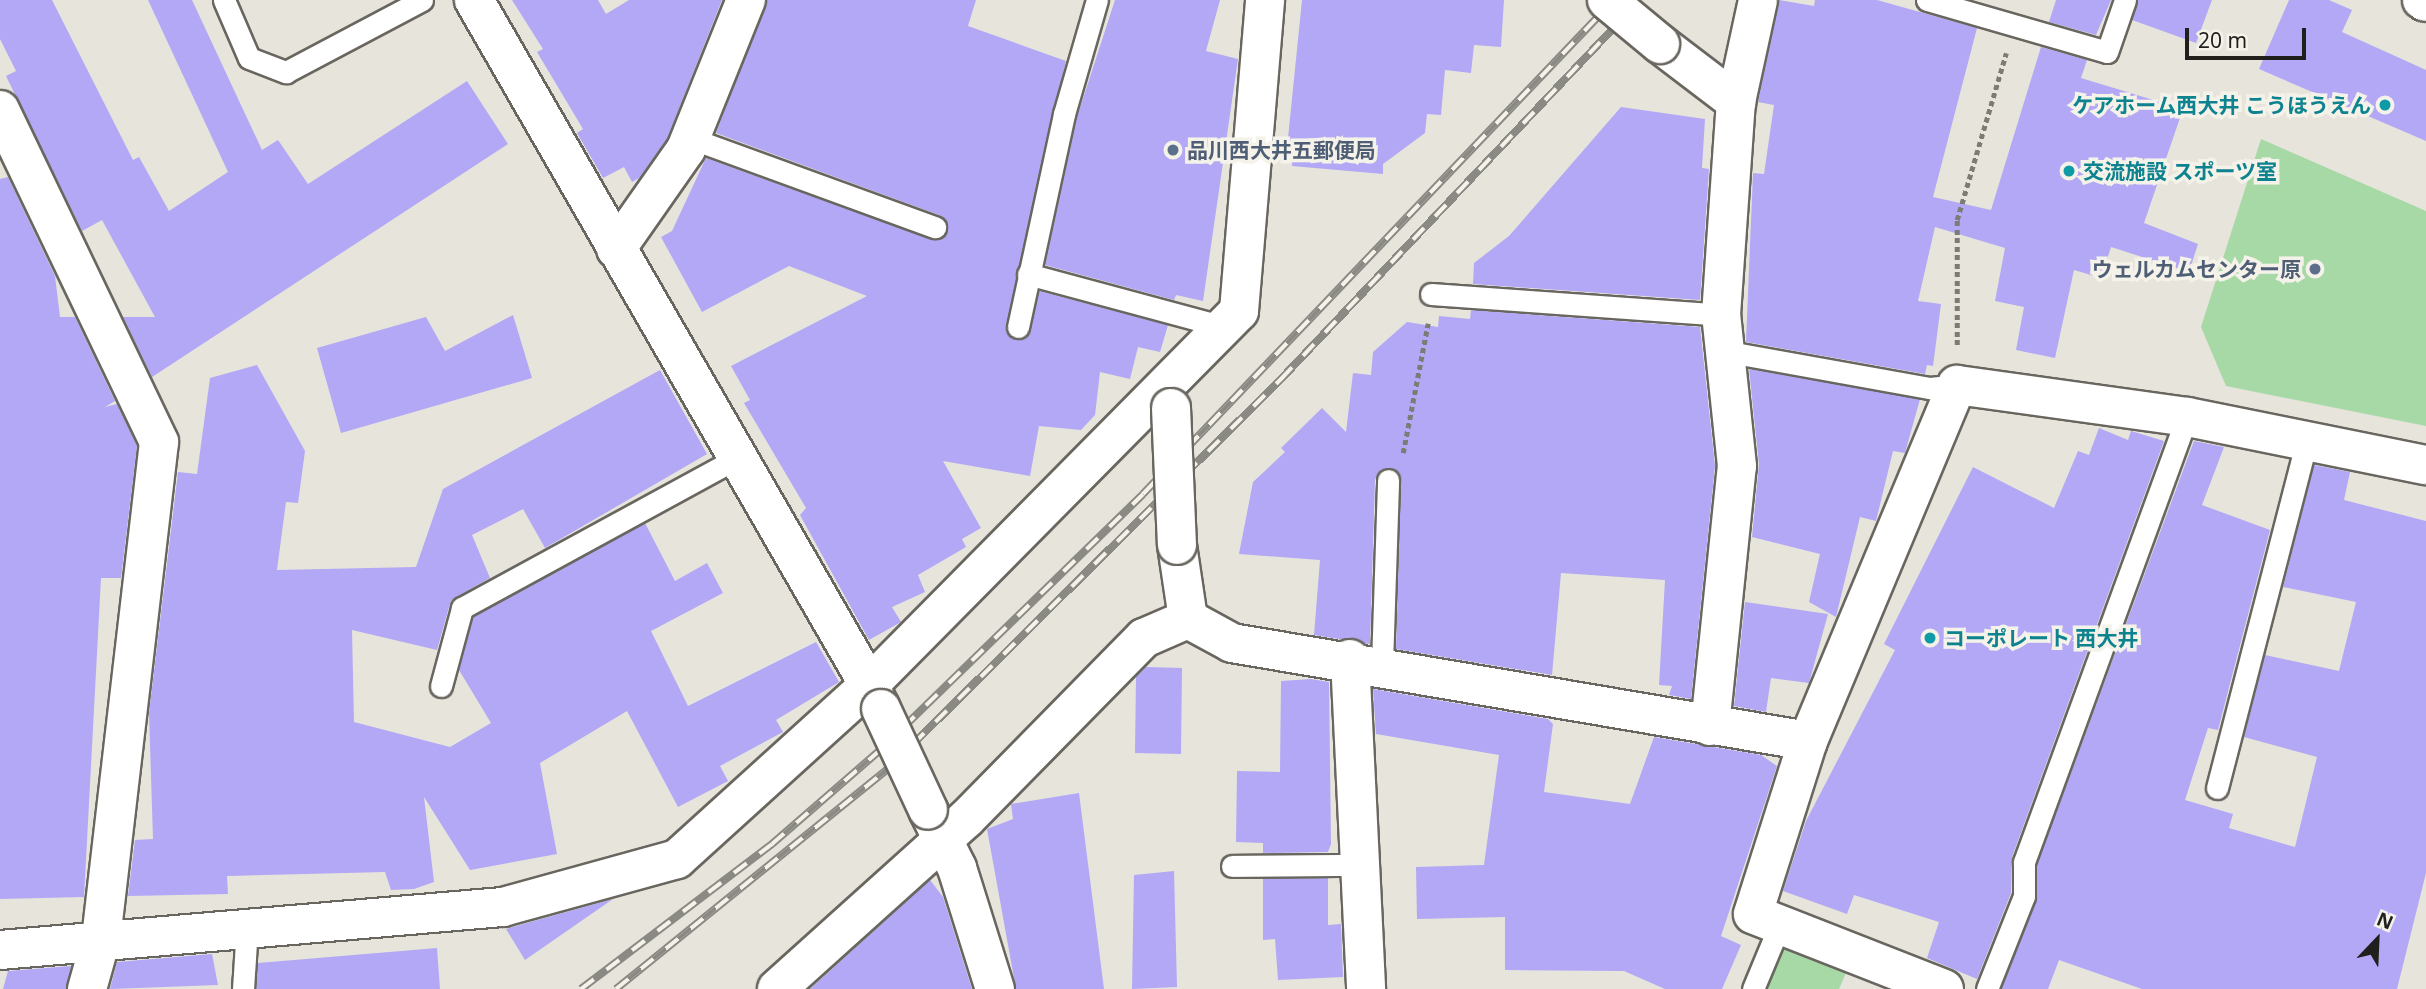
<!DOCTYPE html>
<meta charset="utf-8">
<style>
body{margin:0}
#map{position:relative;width:2426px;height:989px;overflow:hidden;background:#e7e4dc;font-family:"Noto Sans","Noto Sans JP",sans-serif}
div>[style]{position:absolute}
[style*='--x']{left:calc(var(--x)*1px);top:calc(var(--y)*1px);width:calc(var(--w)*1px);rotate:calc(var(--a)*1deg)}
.green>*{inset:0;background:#a6d9a5}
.building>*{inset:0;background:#b2a8f5}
.path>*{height:4.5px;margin-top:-2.25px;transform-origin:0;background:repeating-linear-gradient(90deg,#7d7b76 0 5px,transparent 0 8.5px)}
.roads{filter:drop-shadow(2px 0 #69665f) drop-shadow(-2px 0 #69665f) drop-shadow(0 2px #69665f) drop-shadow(0 -2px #69665f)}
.service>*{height:21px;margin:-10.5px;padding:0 10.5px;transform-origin:10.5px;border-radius:10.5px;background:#fff}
.minor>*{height:38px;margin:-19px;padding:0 19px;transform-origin:19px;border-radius:19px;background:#fff}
.tertiary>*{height:38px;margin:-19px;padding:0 19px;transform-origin:19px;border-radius:19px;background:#fff}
.rail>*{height:8px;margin-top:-4px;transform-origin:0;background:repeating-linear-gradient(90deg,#f5f2ea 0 16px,#8b8983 0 32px);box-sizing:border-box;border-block:2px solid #8b8983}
.bridges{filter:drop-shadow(2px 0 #69665f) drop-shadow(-2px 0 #69665f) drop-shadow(0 2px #69665f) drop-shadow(0 -2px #69665f)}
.minor-bridge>*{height:38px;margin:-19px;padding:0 19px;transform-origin:19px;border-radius:19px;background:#fff}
.tertiary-bridge>*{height:38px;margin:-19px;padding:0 19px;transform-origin:19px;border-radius:19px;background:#fff}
.dots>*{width:19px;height:19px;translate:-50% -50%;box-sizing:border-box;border:4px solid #f5f2ea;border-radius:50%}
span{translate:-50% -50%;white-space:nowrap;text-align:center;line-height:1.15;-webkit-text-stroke:7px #f5f2ea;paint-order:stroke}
.culture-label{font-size:21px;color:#0d838f;font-weight:700}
.right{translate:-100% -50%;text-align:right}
.left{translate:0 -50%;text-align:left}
.service-label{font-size:21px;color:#4e5e75;font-weight:700}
.north{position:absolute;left:2342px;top:905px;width:70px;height:70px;-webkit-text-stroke:5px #f5f2ea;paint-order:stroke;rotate:23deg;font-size:19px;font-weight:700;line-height:28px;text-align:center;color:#201f1c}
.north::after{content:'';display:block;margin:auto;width:24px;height:32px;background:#201f1c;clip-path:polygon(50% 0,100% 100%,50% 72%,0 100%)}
.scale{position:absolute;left:2185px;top:28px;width:121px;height:32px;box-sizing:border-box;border:4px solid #201f1c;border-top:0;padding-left:9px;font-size:21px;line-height:24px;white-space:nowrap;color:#201f1c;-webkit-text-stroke:5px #f5f2ea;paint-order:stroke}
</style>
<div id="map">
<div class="green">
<div style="clip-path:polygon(2261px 139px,2426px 211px,2426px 426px,2226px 386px,2201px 327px)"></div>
<div style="clip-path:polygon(1782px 941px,1848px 968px,1839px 989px,1761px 989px)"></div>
</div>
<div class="building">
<div style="clip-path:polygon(0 0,52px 0,133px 160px,139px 157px,169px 211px,228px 172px,148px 0,192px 0,262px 150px,278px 140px,308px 184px,467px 81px,508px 144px,152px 377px,123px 317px,155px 317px,102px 220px,82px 231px,6px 76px,16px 71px,0 39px)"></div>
<div style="clip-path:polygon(512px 0,598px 0,606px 14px,629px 0,722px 0,667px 139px,639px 178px,632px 182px,624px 167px,603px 178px,577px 133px,583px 129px,537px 52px,543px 49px)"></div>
<div style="clip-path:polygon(767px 0,976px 0,968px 26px,1066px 61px,1006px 332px,1016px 340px,1028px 335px,1039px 291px,1168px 325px,1160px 352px,1138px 347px,1130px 379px,1100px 372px,1095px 415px,1081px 430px,1039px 426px,1030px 476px,943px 461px,981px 528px,962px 539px,966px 547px,918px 575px,925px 592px,892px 607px,901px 622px,869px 640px,800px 515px,806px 508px,744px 403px,750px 400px,731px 366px,867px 296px,789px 266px,702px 312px,661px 237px,672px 231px,706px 158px,931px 239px,943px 237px,948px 225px,939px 215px,716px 133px)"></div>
<div style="clip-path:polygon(1115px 0,1220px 0,1206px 51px,1238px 59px,1203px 301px,1176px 295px,1174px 300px,1045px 265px,1077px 117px)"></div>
<div style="clip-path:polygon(1302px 0,1504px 0,1501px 47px,1474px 45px,1471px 73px,1445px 70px,1441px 115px,1427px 114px,1425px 133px,1383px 164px,1383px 174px,1292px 166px,1293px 149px,1287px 148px)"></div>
<div style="clip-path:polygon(1779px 0,1814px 6px,1815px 0,1877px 0,1977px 28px,1933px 197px,1991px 210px,2041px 47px,2087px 60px,2081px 78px,2183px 109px,2144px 223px,2198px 244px,2189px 272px,2111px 247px,2101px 278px,2074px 270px,2055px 358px,2016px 350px,2024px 307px,1995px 301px,2005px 248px,1935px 227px,1918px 301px,1941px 304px,1933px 366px,1927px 365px,1925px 374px,1746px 342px,1753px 173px,1764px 174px,1774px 105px,1758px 102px)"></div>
<div style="clip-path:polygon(2056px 0,2111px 0,2096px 35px,2049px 22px)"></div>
<div style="clip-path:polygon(2138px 0,2212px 0,2196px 43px,2132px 20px)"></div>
<div style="clip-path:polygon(2289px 0,2329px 0,2352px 10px,2342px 32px,2426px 70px,2426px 141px,2259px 69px)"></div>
<div style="clip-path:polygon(1621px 107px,1705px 119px,1702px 168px,1709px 169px,1700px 300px,1473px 284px,1474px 263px,1509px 236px)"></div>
<div style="clip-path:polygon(8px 177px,55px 276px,60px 317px,75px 317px,115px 401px,105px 407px,117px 404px,137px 446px,121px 578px,101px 578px,84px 897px,0 899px,0 179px)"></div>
<div style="clip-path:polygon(1471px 310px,1700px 327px,1715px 466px,1691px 699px,1669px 695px,1672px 686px,1659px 685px,1665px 580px,1561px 573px,1552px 675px,1396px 649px,1401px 480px,1394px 469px,1381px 469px,1375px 480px,1370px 644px,1314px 635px,1320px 560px,1239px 554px,1253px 482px,1285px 452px,1281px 448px,1322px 408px,1346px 432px,1353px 373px,1371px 375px,1373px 352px,1407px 322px,1438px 327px,1439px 316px,1470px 319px)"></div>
<div style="clip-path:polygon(513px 315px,532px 378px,341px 433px,317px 348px,426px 317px,445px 351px)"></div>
<div style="clip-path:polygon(257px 365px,305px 451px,298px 503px,286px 502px,277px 570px,416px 567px,443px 489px,660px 370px,707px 454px,545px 548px,523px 509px,472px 535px,490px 578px,451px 600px,437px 650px,352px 630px,354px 722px,450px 747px,491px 723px,459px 670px,473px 617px,645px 523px,675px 581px,707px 563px,723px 593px,651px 631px,688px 706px,816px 642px,839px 682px,776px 720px,783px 732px,720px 766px,728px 781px,678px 807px,627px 711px,540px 763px,557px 854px,470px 870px,424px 797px,434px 882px,414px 889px,391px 890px,385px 872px,227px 876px,228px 894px,128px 896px,135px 840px,153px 839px,149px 713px,178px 472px,197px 474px,210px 378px)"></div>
<div style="clip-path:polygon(1749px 369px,1920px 399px,1905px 453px,1893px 451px,1876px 521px,1860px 517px,1836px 617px,1809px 602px,1820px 554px,1752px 537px,1759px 464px)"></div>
<div style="clip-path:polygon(2099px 428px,2128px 440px,2131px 431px,2164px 441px,2012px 857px,2011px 893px,1977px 979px,1927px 958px,1939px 922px,1854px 895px,1847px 914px,1783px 891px,1806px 821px,1895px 650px,1884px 644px,1973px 467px,2054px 508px,2078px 451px,2089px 455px)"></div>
<div style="clip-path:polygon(2194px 441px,2224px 447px,2202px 505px,2270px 530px,2218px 730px,2208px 728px,2185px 800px,2233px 814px,2229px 828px,2295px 847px,2317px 757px,2244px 737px,2265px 655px,2339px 671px,2356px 602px,2283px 587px,2314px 465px,2350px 472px,2344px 500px,2426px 521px,2426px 873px,2397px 989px,2142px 989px,2059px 960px,2048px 989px,2001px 989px,2036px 900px,2037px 864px)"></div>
<div style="clip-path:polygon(1745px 602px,1828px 614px,1809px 683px,1771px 678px,1766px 712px,1734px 706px)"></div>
<div style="clip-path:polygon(1146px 667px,1182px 668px,1181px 754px,1135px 753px,1136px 677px)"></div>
<div style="clip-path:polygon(1311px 679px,1329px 682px,1331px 844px,1328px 852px,1263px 853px,1263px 843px,1236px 842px,1237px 771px,1280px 772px,1281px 681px)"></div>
<div style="clip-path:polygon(1373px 689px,1548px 719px,1553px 724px,1544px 792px,1630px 804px,1654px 737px,1761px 755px,1777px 766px,1721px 936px,1741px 945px,1722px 989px,1665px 989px,1624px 971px,1505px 970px,1505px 917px,1417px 919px,1416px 867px,1484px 865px,1499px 755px,1376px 734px)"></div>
<div style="clip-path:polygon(1079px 793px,1104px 989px,1016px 989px,987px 829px,1013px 819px,1011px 804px)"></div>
<div style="clip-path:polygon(1174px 871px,1177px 987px,1132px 989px,1134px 875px)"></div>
<div style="clip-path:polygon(1328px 878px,1328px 925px,1341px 924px,1343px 977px,1278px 980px,1275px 939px,1263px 940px,1263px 879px)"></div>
<div style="clip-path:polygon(930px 880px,943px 897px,972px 989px,810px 989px)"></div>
<div style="clip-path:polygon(613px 899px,525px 960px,506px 929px,509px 928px)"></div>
<div style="clip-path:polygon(437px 948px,440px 989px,256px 989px,258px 963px)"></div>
<div style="clip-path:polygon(212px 954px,218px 985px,110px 989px,117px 962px)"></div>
<div style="clip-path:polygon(71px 966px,66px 989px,3px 989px,8px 971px)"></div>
</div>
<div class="path">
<div style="--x:1957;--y:345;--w:125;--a:-90"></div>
<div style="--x:1957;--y:220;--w:174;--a:-73.6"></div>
<div style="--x:1403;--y:453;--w:132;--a:-79.1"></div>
</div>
<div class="roads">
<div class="service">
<div style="--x:224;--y:0;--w:63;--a:66.7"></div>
<div style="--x:249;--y:58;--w:40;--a:21"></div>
<div style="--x:286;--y:72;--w:154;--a:-27.9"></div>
<div style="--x:1927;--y:0;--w:187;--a:16.1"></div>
<div style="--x:2107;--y:52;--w:55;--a:-70.9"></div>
<div style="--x:690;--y:138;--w:261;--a:20"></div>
<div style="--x:1028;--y:274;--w:203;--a:15.1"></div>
<div style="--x:1431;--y:294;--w:291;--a:4.1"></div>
<div style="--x:1018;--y:327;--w:218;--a:-77.8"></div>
<div style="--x:1064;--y:114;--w:119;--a:-73.9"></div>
<div style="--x:1729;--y:352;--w:204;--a:10.2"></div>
<div style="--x:1930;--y:388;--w:27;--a:-6"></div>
<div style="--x:1382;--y:664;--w:184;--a:-88.1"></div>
<div style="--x:441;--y:686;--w:81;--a:-74.9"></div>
<div style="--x:462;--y:608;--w:311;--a:-28.6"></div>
<div style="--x:2217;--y:788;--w:358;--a:-75.5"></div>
<div style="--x:1232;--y:866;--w:125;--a:-0.5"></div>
<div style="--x:243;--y:989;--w:62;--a:-86.3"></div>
<div style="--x:1753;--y:989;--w:70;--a:-67.4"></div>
<div style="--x:1987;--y:989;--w:100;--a:-68.3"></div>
<div style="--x:2024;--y:896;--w:34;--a:-90"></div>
<div style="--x:2024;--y:862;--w:474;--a:-69.9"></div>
</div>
<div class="minor">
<div style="--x:2422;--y:0;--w:4;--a:27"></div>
<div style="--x:1660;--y:44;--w:96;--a:37.3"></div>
<div style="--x:0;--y:110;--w:368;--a:64.4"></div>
<div style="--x:159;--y:442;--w:500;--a:96.66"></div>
<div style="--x:101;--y:939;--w:52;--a:105.6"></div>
<div style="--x:616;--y:249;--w:122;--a:-55"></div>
<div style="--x:686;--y:149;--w:161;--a:-68.1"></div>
<div style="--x:1177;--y:545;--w:75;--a:81.5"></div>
<div style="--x:1350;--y:659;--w:330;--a:87.2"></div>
<div style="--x:1710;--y:726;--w:261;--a:-84.1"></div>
<div style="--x:1737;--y:466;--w:152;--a:-96"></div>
<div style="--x:1721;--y:315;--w:214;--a:-86"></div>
<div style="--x:1736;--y:102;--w:104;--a:-77.8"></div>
<div style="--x:0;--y:950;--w:505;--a:-4.89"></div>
<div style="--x:503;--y:907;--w:180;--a:-15.4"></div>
<div style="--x:677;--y:859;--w:259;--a:-42.2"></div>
<div style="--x:869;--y:685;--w:791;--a:-119.97"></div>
<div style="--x:777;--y:989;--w:254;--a:-42"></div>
<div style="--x:966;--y:819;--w:254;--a:-45.5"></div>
<div style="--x:1144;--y:638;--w:48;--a:-23.4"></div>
<div style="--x:1188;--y:619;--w:50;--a:28.6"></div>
<div style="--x:1232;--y:643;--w:584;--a:9.66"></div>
<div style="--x:1944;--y:989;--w:205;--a:-158.6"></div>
<div style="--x:1753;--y:914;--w:182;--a:-72.4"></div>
<div style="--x:1808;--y:741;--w:386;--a:-67.3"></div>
<div style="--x:1957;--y:385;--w:232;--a:7.9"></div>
<div style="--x:2187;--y:417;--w:244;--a:11.4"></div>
</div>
<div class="tertiary">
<div style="--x:881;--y:709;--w:27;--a:-117"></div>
<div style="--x:869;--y:685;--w:526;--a:-45.31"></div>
<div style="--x:1239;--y:311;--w:312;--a:-85.2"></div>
<div style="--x:928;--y:810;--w:65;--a:63.4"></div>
<div style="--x:957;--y:868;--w:127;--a:72.6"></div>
</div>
</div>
<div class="rail">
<div style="--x:581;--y:989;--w:240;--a:-37.2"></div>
<div style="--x:772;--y:844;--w:143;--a:-41"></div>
<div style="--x:880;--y:750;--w:367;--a:-44.2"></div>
<div style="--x:1143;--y:494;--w:683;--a:-46.37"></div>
<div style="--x:616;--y:989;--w:353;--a:-39"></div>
<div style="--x:890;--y:767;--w:551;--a:-44.78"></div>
<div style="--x:1281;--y:379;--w:522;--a:-46.55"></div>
</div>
<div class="bridges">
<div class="minor-bridge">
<div style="--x:1607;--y:0;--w:69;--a:39.7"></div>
<div style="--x:1171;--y:408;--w:137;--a:87.5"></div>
</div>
<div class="tertiary-bridge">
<div style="--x:881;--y:709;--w:111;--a:65"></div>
</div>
</div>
<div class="dots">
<div style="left:2385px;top:105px;background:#0f9aa8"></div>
<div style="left:1173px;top:150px;background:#5c6f8a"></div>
<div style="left:2069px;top:171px;background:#0f9aa8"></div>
<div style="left:2315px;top:269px;background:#5c6f8a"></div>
<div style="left:1930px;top:638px;background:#0f9aa8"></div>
</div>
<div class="culture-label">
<span class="right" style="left:2371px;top:105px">ケアホーム西大井 こうほうえん</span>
<span class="left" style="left:2083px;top:171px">交流施設 スポーツ室</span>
<span class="left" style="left:1944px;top:638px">コーポレート 西大井</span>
</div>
<div class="service-label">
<span class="left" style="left:1187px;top:150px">品川西大井五郵便局</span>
<span class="right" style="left:2301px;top:269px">ウェルカムセンター原</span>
</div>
<div class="north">N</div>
<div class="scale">20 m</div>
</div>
